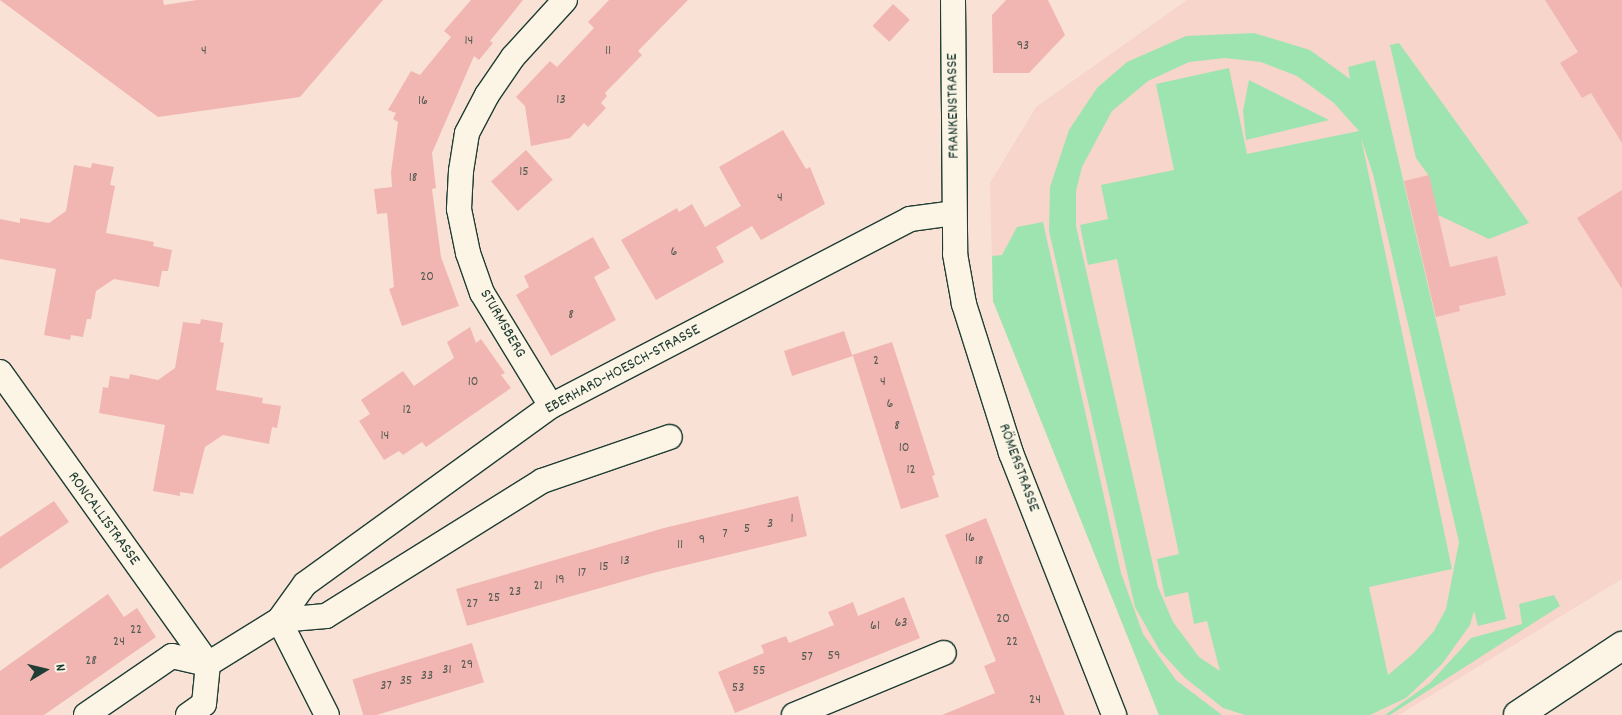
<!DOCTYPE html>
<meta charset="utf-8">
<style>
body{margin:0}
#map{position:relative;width:1622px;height:715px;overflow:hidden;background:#f9e2d5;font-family:Dekko,sans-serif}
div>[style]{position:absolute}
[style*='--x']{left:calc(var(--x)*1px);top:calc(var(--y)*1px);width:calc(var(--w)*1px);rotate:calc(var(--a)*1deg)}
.built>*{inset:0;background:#f7d5ca}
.green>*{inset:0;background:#9ee4b1}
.building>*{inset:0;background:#f1b6b1;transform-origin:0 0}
.roads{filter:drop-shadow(1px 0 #1f3d34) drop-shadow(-1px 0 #1f3d34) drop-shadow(0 1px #1f3d34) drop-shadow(0 -1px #1f3d34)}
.minor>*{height:24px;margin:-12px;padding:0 12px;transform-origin:12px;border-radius:12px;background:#fcf5e5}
.tertiary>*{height:28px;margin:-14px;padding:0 14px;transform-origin:14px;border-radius:14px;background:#fcf5e5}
span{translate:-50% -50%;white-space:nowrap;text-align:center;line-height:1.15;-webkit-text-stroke:4px #fcf5e5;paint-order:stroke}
.number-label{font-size:14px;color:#545b53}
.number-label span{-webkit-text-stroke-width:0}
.street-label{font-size:16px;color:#1f3d34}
.north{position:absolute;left:20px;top:645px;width:50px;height:50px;-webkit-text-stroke:4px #fcf5e5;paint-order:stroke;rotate:81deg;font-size:14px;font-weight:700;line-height:20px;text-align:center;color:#1f3d34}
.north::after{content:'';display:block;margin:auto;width:18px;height:22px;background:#1f3d34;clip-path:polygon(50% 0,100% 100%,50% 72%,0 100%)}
</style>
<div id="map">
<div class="built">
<div style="clip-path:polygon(1187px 0,1622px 0,1622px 579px,1399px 715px,1159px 715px,993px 301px,990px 183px,1036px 107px)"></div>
</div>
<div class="green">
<div style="clip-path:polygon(evenodd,1254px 33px,1310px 50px,1350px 79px,1348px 67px,1375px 60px,1506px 619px,1478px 626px,1474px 611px,1470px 625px,1442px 664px,1406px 698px,1370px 715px,1245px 715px,1223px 708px,1184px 677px,1160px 651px,1135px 607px,1049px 231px,1050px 187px,1069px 130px,1097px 88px,1127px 62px,1186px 36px,1254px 33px,1225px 58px,1261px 62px,1297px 76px,1334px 103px,1359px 131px,1247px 154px,1229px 68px,1156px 84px,1174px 170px,1101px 185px,1108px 219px,1080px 225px,1088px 265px,1117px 259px,1179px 554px,1157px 559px,1165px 597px,1188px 592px,1194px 624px,1207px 621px,1220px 671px,1199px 657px,1173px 622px,1158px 587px,1076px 226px,1076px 191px,1082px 167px,1112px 111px,1148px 81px,1189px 62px,1225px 58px,1254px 33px,1361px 138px,1373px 174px,1459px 542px,1446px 609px,1434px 631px,1414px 653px,1388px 675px,1369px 587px,1452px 569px,1361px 138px)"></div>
<div style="clip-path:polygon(1399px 43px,1529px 223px,1489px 239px,1438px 215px,1429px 176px,1416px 158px,1390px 45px)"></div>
<div style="clip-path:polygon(1249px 80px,1329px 120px,1246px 140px,1243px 111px)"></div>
<div style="clip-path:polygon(1043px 222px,1121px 573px,1143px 634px,1176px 680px,1222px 715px,1159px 715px,993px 301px,992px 256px,1002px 255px,1017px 227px)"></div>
<div style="clip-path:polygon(1554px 595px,1560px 606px,1390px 715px,1385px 715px,1430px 683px,1471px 638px,1522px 624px,1519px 604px)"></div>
</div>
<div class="building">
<div style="clip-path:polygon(0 0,163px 0,164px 5px,197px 0,383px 0,300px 97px,158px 117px)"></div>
<div style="clip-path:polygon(471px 0,523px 0,490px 41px,493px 43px,479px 60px,474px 56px,432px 153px,436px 188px,432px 189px,441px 257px,459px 306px,402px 326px,389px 289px,394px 287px,387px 213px,377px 214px,374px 189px,392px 187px,391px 172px,398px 122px,393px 119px,396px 113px,388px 110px,411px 71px,420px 75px,451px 37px,444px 31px)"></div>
<div style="clip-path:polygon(609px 0,688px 0,638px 51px,642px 55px,605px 93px,607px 96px,601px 103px,606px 108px,588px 127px,584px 123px,570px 138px,531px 146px,525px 106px,516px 97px,550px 61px,557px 67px,594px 28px,588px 22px)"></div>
<div style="clip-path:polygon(1006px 0,1048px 0,1065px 35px,1029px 73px,993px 73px,992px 15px)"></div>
<div style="clip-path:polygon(1545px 0,1622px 0,1622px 143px,1591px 93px,1582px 98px,1560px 63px,1578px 52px)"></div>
<div style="left:893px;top:4px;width:23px;height:30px;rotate:43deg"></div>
<div style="clip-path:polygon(783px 130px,806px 169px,810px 167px,825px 204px,761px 240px,752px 226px,716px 247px,724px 262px,656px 300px,621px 240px,677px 208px,679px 212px,692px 204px,705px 227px,741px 206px,719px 167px)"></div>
<div style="left:526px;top:150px;width:40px;height:47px;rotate:48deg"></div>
<div style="clip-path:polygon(92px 163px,114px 167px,110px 185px,115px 186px,106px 233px,154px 242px,153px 246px,172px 250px,168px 271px,162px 271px,159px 287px,114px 279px,96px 291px,91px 319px,87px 319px,83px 337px,71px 335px,70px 340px,44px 335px,56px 269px,0 259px,0 219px,20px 223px,20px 218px,49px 223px,66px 211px,74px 165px,91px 168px)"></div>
<div style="clip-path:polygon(1429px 175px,1450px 267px,1497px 256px,1506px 295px,1459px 306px,1460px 311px,1436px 317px,1404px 181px)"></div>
<div style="clip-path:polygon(1622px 190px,1622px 289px,1577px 218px)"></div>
<div style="clip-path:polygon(593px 237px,610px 268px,594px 277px,616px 320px,551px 356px,516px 295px,529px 287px,524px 276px)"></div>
<div style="clip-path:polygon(201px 319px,223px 323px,220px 342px,224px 343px,216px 390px,263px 398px,262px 403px,281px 406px,277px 428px,272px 427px,269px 444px,223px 435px,205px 447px,193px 494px,180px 492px,180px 496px,153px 491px,165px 425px,99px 413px,103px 387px,108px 388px,110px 376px,129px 379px,130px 374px,158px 380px,175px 368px,183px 322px,200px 324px)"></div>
<div style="clip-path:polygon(470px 327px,476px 343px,481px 339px,505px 373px,501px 375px,511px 388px,426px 447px,422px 442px,403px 455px,399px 451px,384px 460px,359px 421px,370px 414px,361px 400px,403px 371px,414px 386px,454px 358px,447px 342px)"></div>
<div style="clip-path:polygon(844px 331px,852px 355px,892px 342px,935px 475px,932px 476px,939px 497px,901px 509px,853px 356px,792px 376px,784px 351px)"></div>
<div style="clip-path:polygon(798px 496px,807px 536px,653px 573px,467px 626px,456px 589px,664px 528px)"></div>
<div style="clip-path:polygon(54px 501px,69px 522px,0 569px,0 537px)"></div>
<div style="clip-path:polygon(986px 518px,1018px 599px,1065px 715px,942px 715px,995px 693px,984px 666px,996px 661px,945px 535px)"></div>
<div style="clip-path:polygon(108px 594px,124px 617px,137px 608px,156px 637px,44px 715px,0 715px,0 671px)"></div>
<div style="clip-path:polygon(904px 597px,920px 638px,735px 713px,718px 672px,764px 653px,761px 645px,786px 636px,789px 643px,834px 625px,828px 612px,841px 607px,853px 602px,858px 616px)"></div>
<div style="left:472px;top:643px;width:41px;height:125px;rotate:73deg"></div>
</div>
<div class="roads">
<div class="minor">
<div style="--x:953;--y:0;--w:254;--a:89.5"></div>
<div style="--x:955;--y:254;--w:51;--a:79.8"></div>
<div style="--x:964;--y:304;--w:156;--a:72.5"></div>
<div style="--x:1011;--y:453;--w:282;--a:68.5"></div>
<div style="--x:0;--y:372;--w:359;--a:54.5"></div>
<div style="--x:551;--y:406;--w:132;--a:-121.4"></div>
<div style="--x:482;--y:293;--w:42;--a:-109.3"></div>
<div style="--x:468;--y:253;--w:45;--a:-101.6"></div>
<div style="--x:459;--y:209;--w:38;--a:-87"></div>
<div style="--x:461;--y:171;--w:38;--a:-81"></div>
<div style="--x:467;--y:133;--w:43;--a:-62.2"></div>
<div style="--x:487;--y:95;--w:46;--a:-55.6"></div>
<div style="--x:513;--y:57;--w:77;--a:-47.6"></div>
<div style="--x:279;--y:620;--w:47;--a:-4.9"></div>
<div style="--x:326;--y:616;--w:255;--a:-32"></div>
<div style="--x:542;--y:481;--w:135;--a:-19"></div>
<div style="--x:279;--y:620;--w:106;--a:63.2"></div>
<div style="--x:86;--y:715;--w:104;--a:-34.5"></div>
<div style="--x:172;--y:656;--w:37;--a:13"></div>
<div style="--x:208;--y:664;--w:84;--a:-31.8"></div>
<div style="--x:279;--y:620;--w:44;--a:-54.2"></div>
<div style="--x:305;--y:584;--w:304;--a:-35.9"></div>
<div style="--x:551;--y:406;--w:405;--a:-27.5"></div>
<div style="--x:910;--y:219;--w:44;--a:-7.8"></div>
<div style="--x:188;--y:715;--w:19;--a:-35"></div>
<div style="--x:204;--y:704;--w:40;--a:-84.3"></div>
<div style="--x:794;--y:715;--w:162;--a:-22.5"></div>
</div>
<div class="tertiary">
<div style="--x:1518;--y:715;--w:125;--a:-33.6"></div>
</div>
</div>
<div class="number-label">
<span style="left:469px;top:41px">14</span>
<span style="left:1023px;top:46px">93</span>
<span style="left:204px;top:51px">4</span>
<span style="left:608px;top:51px">11</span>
<span style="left:561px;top:100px">13</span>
<span style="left:423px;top:101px">16</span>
<span style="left:524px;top:172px">15</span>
<span style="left:413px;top:178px">18</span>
<span style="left:780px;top:198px">4</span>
<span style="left:674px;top:252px">6</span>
<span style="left:427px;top:277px">20</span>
<span style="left:571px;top:315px">8</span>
<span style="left:876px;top:361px">2</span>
<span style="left:473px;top:382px">10</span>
<span style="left:883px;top:382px">4</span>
<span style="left:890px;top:404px">6</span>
<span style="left:407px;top:410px">12</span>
<span style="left:897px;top:426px">8</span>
<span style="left:385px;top:436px">14</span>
<span style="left:904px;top:448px">10</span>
<span style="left:911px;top:470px">12</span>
<span style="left:792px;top:519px">1</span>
<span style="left:770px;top:524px">3</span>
<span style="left:747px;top:529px">5</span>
<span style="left:725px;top:534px">7</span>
<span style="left:970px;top:538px">16</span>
<span style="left:702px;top:540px">9</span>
<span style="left:680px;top:545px">11</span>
<span style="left:625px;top:561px">13</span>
<span style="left:979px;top:561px">18</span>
<span style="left:604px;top:567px">15</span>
<span style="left:582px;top:573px">17</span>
<span style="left:560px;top:580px">19</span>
<span style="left:538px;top:586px">21</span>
<span style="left:515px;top:592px">23</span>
<span style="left:494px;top:598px">25</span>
<span style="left:472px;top:604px">27</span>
<span style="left:1003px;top:619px">20</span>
<span style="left:901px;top:623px">63</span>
<span style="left:875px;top:626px">61</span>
<span style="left:136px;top:630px">22</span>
<span style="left:119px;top:642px">24</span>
<span style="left:1012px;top:642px">22</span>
<span style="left:834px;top:656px">59</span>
<span style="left:807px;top:657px">57</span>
<span style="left:91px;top:661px">28</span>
<span style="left:467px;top:665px">29</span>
<span style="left:447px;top:670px">31</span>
<span style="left:759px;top:671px">55</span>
<span style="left:427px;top:676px">33</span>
<span style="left:406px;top:681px">35</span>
<span style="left:386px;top:686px">37</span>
<span style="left:738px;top:688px">53</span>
<span style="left:1035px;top:700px">24</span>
</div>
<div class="street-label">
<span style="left:954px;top:106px;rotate:-91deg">FRANKENSTRASSE</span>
<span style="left:502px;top:324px;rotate:60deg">STURMSBERG</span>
<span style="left:623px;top:370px;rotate:-28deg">EBERHARD-HOESCH-STRASSE</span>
<span style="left:1018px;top:468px;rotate:70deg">RÖMERSTRASSE</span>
<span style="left:103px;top:519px;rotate:54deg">RONCALLISTRASSE</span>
</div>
<div class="north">N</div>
</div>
